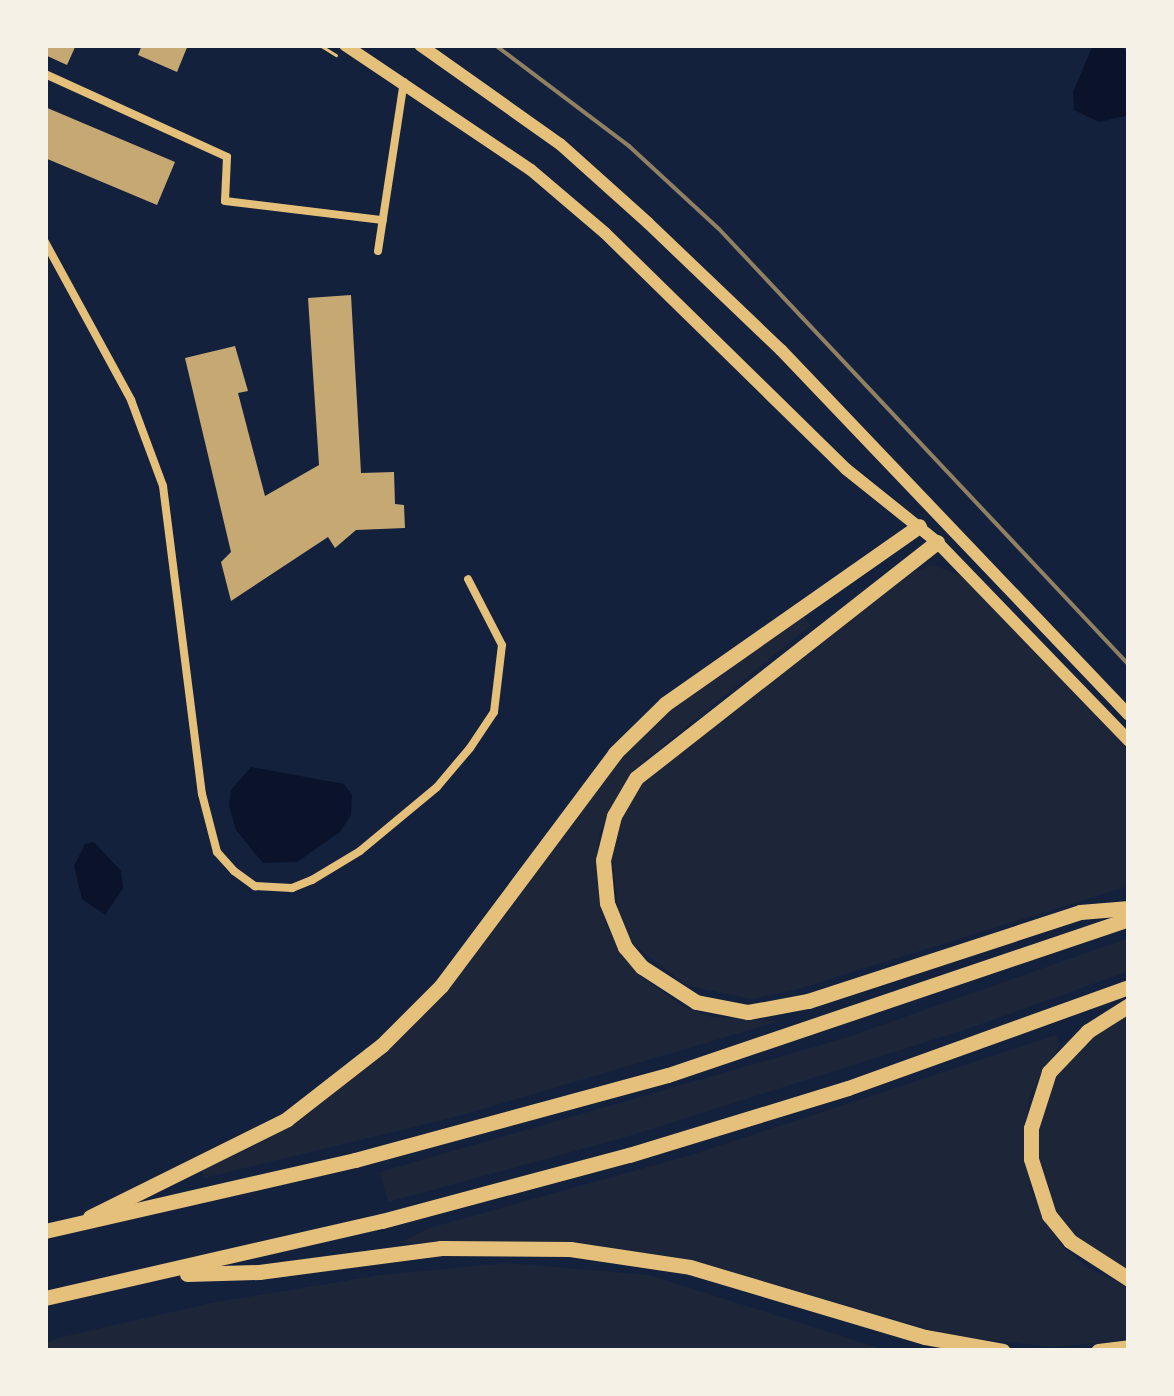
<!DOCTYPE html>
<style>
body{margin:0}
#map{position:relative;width:1174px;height:1396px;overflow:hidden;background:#14213d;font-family:"DejaVu Sans",sans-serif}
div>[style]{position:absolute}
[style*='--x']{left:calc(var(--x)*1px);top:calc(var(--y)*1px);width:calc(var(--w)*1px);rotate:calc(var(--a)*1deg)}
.green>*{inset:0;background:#1d2539}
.water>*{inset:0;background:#0b132b}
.building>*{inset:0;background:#c6a872}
.path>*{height:2.5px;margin:-1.25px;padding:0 1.25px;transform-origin:1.25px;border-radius:1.25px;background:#e5c07b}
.minor>*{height:8px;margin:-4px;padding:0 4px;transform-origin:4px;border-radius:4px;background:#e5c07b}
.primary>*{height:12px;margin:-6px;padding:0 6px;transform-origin:6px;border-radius:6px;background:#e5c07b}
.motorway>*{height:15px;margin:-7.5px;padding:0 7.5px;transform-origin:7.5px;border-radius:7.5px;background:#e5c07b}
.rail>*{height:4px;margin:-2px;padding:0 2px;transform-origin:2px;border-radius:2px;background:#918062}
span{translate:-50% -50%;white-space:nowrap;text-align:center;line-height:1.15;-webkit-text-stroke:10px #f6f1e7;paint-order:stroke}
.frame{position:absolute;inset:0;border:48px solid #f6f1e7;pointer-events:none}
</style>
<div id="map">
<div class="green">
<div style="clip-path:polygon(933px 565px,968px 578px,1129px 751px,1129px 886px,795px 990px,751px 999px,688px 986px,633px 944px,619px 916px,611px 847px,622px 813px,641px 783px,676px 749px,913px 572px)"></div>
<div style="clip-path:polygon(804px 617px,811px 625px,632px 771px,600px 832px,596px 864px,606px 925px,640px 976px,682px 1006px,712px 1017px,780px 1021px,459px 1116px,204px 1178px,201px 1171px,272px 1136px,378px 1057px,477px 951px,613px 765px,677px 703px)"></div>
<div style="clip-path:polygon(1129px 938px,1129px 971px,973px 1027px,626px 1137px,388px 1202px,380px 1172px,845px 1038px)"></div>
<div style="clip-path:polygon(1129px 1015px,1129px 1273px,1073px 1236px,1055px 1212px,1039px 1161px,1039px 1128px,1056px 1074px,1092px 1036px)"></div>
<div style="clip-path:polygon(1056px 1035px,1060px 1045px,1030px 1095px,1025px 1128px,1031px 1191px,1063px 1247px,1088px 1268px,1129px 1287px,1129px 1340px,1051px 1347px,951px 1336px,702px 1263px,589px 1244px,399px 1243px,429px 1228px,691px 1155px)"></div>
<div style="clip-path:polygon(507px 1263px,649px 1275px,889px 1351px,45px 1351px,45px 1343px,62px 1337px,211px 1303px,381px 1275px)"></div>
</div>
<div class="water">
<div style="clip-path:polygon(1093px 45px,1121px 45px,1129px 56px,1129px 115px,1099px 122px,1074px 110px,1073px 92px)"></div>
<div style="clip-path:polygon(251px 767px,344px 784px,352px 794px,351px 815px,340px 832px,297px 862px,263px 863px,236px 830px,229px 806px,231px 790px)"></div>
<div style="clip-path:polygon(94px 842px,121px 871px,123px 888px,105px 915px,82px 899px,74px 866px,85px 844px)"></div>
</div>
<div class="building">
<div style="clip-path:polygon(45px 45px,76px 45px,67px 65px,45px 55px)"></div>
<div style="clip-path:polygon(142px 45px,188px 45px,177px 72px,138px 55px)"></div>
<div style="clip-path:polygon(45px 107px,175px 162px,157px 205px,45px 158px)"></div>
<div style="clip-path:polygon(351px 295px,361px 473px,394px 472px,395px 504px,404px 505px,405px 528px,356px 530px,335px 548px,328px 537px,231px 601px,221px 562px,231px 552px,185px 358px,235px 346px,248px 391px,238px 393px,265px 496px,319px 465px,308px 298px)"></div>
</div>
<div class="path">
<div style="--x:320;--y:45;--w:19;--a:32"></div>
</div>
<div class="minor">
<div style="--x:45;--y:74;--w:200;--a:24.5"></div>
<div style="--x:227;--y:157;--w:44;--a:92.6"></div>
<div style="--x:225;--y:201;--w:159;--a:6.9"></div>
<div style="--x:45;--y:242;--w:180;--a:61.4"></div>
<div style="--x:131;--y:400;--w:92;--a:69.6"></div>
<div style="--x:163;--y:486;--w:310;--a:82.8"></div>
<div style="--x:202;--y:794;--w:60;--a:75.5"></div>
<div style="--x:217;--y:852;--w:25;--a:48"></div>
<div style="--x:234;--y:871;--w:26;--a:36"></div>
<div style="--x:255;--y:886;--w:37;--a:3"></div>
<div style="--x:292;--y:888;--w:22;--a:-22"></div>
<div style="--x:312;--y:880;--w:56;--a:-31.1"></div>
<div style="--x:360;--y:851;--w:100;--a:-39.7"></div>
<div style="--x:437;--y:787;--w:51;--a:-49.8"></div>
<div style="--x:470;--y:748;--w:43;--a:-56.3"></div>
<div style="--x:494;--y:712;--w:67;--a:-83.2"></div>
<div style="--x:502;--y:645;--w:74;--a:-117.3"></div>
<div style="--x:378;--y:251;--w:171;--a:-81.3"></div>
</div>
<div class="primary">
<div style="--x:345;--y:45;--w:224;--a:33.9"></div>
<div style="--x:531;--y:170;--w:97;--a:40.4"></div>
<div style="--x:605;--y:233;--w:337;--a:44.4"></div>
<div style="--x:846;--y:469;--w:117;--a:38.7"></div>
<div style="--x:937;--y:542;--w:277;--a:46"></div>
<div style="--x:420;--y:45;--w:171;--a:35.3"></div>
<div style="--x:560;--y:144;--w:118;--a:41.9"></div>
<div style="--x:648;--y:223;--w:184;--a:43.7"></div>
<div style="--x:781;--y:350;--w:504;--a:46.37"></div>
</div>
<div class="motorway">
<div style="--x:937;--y:542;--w:382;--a:141.9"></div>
<div style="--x:636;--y:778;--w:44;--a:120.1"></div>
<div style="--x:614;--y:816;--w:45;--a:104"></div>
<div style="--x:603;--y:860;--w:43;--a:84.7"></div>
<div style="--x:607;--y:903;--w:48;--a:67.8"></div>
<div style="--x:625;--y:947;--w:26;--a:50"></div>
<div style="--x:642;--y:967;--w:64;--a:32.9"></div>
<div style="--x:696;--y:1002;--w:53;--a:10.9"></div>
<div style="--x:748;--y:1012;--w:61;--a:-10.4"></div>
<div style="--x:808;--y:1001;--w:286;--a:-18.1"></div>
<div style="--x:1080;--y:912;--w:49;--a:-4.7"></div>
<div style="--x:1129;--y:1005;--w:49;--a:147.6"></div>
<div style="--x:1088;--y:1031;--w:57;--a:133.6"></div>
<div style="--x:1049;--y:1072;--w:59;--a:107.8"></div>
<div style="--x:1031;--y:1128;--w:31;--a:90"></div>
<div style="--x:1031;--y:1159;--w:59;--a:72.2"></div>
<div style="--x:1049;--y:1215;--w:33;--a:51"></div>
<div style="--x:1070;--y:1241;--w:70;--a:32.8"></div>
<div style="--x:90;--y:1217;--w:220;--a:-26.4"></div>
<div style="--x:287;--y:1119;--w:120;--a:-37.9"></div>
<div style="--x:382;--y:1045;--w:83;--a:-45"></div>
<div style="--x:441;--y:986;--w:291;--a:-53.2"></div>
<div style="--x:615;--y:753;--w:70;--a:-44.4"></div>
<div style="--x:665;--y:704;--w:310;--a:-35"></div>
<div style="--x:45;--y:1231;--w:318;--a:-12.9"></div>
<div style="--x:355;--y:1160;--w:324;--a:-15.2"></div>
<div style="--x:668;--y:1075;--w:487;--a:-18.7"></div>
<div style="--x:187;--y:1274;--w:72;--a:-1.6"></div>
<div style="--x:259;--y:1272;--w:184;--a:-7.5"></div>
<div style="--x:441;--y:1248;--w:129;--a:0.4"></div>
<div style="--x:570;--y:1249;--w:121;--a:8.5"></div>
<div style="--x:690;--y:1267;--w:245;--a:16.6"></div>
<div style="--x:925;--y:1337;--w:79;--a:10.2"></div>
<div style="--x:45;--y:1298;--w:346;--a:-12.9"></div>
<div style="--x:382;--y:1221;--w:256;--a:-15"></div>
<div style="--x:629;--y:1155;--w:229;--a:-17"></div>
<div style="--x:848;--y:1088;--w:299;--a:-19.8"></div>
<div style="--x:1098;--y:1351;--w:31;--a:-7"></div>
</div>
<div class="rail">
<div style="--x:495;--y:45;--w:168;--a:37"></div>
<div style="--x:629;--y:146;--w:122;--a:42.7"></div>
<div style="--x:719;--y:229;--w:598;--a:46.76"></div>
</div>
<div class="frame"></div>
</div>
